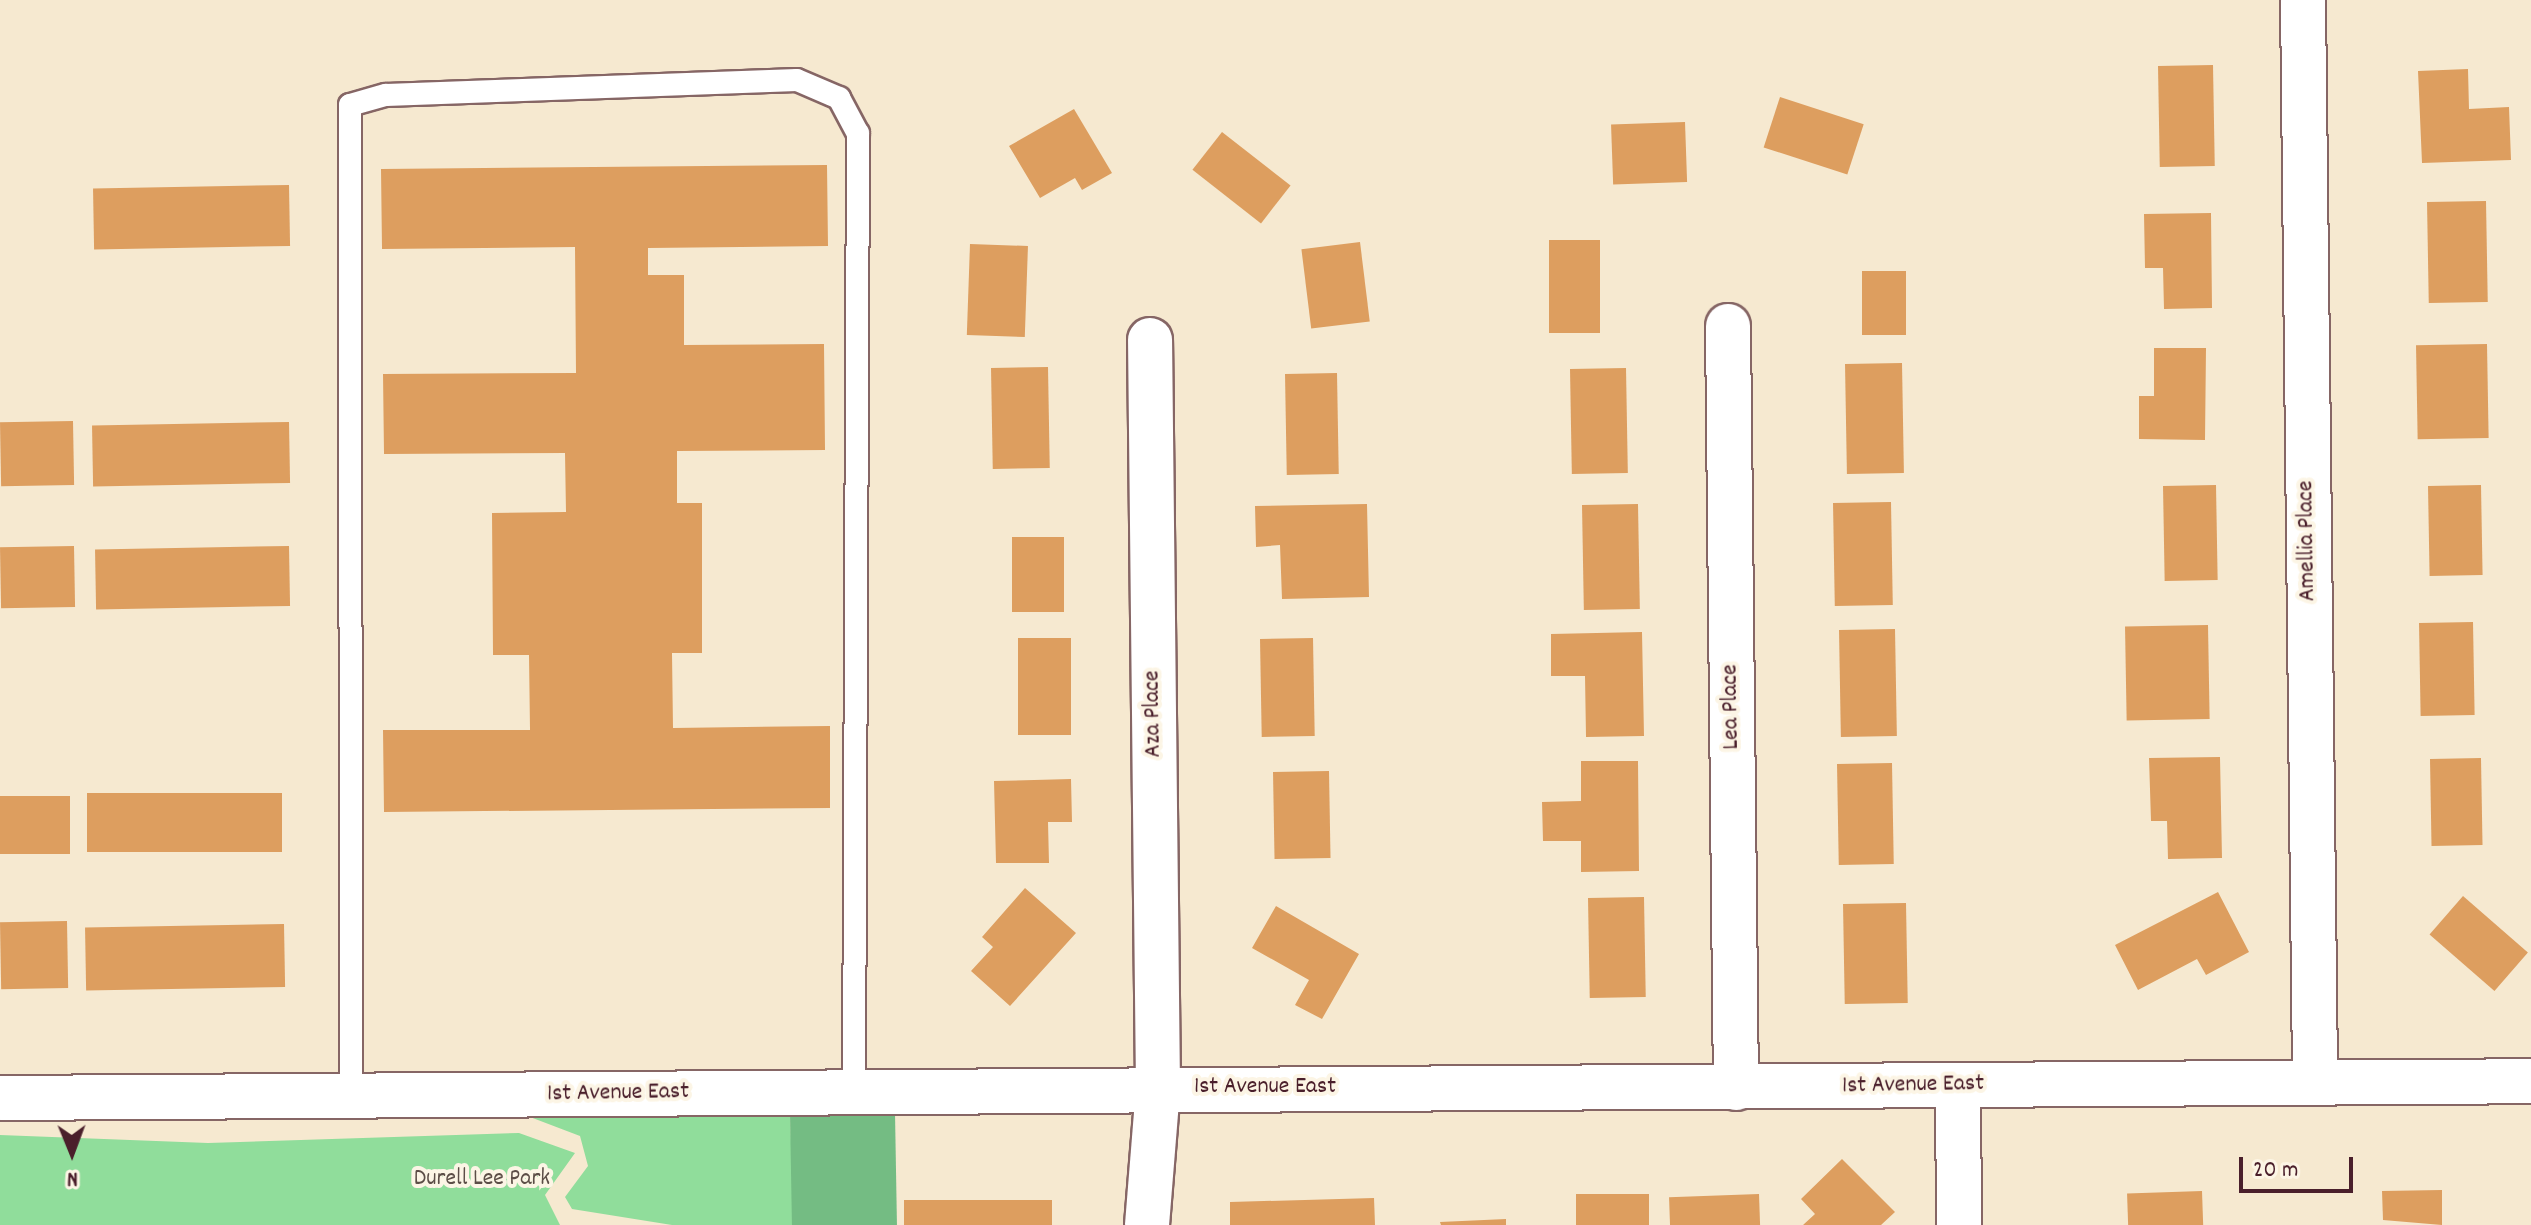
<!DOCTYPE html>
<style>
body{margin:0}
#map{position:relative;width:2531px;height:1225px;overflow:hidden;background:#f6e9d0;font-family:Dekko,sans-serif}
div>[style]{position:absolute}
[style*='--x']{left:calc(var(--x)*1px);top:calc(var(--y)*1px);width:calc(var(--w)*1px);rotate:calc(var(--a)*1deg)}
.green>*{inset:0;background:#90dd9b}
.forest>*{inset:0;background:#74bc83;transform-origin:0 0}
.building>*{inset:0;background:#dd9e5f;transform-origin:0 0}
.roads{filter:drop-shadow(2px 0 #866665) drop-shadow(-2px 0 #866665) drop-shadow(0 2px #866665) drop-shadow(0 -2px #866665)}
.service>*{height:22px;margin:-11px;padding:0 11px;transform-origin:11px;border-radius:11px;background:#fff}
.minor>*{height:44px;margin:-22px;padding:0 22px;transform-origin:22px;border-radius:22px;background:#fff}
span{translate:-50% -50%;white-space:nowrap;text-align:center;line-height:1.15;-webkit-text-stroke:8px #fcf5e5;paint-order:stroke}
.street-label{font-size:24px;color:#4a1f2b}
.park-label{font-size:24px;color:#5c4e47}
.north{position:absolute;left:32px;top:1113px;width:80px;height:80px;-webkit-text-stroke:6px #fcf5e5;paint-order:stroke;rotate:179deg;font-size:22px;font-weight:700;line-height:32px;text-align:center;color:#4a1f2b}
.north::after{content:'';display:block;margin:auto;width:28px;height:36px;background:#4a1f2b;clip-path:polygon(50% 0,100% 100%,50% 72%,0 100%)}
.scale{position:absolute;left:2239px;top:1157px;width:114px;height:36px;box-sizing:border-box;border:4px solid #4a1f2b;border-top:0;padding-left:10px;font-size:24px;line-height:28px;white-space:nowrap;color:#4a1f2b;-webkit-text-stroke:6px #fcf5e5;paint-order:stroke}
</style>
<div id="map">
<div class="green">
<div style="clip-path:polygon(790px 1114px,794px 1225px,672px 1225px,572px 1209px,565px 1197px,588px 1166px,580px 1136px,530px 1117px)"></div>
<div style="clip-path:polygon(519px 1133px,575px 1153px,545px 1195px,560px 1225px,0 1225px,0 1135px,208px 1143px)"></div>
</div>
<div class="forest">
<div style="left:895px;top:1113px;width:112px;height:105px;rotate:89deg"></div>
</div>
<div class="building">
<div style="left:2213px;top:65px;width:101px;height:55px;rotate:89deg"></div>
<div style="clip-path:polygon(2468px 69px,2469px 109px,2509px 107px,2511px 160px,2422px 163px,2418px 71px)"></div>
<div style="left:1780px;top:97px;width:88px;height:53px;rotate:18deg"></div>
<div style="clip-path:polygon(1074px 109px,1112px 173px,1082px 190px,1075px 178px,1040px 198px,1009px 146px)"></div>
<div style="left:1685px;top:122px;width:60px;height:74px;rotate:88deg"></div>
<div style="left:1222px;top:132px;width:87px;height:48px;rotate:38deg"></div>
<div style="clip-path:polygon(827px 165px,828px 246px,648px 248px,648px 275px,684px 275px,684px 345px,824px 344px,825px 450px,677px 451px,677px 503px,702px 503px,702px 653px,672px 653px,673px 728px,830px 726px,830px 808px,384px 812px,383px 730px,530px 730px,529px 655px,493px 655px,492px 513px,566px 512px,565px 453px,384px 454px,383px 374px,576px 373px,575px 247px,382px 249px,381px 169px)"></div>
<div style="left:289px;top:185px;width:61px;height:196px;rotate:89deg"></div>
<div style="left:2486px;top:201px;width:101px;height:59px;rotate:89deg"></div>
<div style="clip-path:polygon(2211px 213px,2212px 308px,2164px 309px,2163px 268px,2145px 268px,2144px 214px)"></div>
<div style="left:1549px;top:240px;width:51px;height:93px"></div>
<div style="left:1360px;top:242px;width:80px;height:59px;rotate:83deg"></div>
<div style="left:970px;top:244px;width:58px;height:91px;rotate:2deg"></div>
<div style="left:1862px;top:271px;width:44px;height:64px"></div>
<div style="left:2487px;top:344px;width:94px;height:71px;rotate:89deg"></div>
<div style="clip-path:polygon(2154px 348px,2206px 348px,2205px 440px,2139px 439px,2139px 396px,2154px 396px)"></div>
<div style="left:1902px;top:363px;width:110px;height:57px;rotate:89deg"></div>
<div style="left:1048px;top:367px;width:101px;height:57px;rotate:89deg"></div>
<div style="left:1626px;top:368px;width:105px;height:56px;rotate:89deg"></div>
<div style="left:1337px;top:373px;width:101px;height:52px;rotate:89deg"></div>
<div style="left:73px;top:421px;width:64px;height:73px;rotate:89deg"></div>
<div style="left:289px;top:422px;width:61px;height:197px;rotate:89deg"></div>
<div style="left:2216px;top:485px;width:95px;height:53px;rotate:89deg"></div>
<div style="left:2481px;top:485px;width:90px;height:53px;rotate:89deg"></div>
<div style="left:1891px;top:502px;width:103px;height:58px;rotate:89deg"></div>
<div style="clip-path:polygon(1367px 504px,1369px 597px,1282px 599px,1280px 545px,1256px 547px,1255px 506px)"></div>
<div style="left:1638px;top:504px;width:105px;height:56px;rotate:89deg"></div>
<div style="left:1012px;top:537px;width:52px;height:75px"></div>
<div style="left:74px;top:546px;width:61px;height:74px;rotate:89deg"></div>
<div style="left:289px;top:546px;width:60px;height:194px;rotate:89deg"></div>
<div style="left:2473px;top:622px;width:93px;height:54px;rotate:89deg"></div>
<div style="left:2208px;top:625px;width:94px;height:83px;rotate:89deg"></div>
<div style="left:1895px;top:629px;width:107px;height:56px;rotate:89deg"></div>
<div style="clip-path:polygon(1642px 632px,1644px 736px,1586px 737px,1585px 676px,1551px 676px,1551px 634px)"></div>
<div style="left:1018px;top:638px;width:53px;height:97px"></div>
<div style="left:1313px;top:638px;width:98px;height:53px;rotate:89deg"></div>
<div style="clip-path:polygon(2220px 757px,2222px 858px,2168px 859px,2167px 821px,2151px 821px,2149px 758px)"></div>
<div style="left:2481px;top:758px;width:87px;height:51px;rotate:89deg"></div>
<div style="clip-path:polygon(1581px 761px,1638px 761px,1639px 871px,1581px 872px,1581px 841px,1543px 841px,1542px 802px,1581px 801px)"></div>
<div style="left:1892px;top:763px;width:101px;height:55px;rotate:89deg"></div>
<div style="left:1329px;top:771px;width:87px;height:56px;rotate:89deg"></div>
<div style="clip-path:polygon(1071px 779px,1072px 822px,1048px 822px,1049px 863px,996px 863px,994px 781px)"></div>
<div style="left:87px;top:793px;width:195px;height:59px"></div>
<div style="left:70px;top:796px;width:58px;height:70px;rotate:90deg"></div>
<div style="clip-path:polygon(1025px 888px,1076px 933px,1010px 1006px,971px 971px,993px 947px,982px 937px)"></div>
<div style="clip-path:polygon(2218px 892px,2249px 952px,2206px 975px,2197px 959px,2138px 990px,2115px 945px)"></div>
<div style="left:2463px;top:896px;width:86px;height:51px;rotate:41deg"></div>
<div style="left:1644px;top:897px;width:100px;height:56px;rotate:89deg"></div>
<div style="left:1906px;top:903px;width:100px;height:63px;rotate:89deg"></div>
<div style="clip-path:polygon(1276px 906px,1359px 954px,1322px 1019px,1295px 1005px,1309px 980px,1252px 948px)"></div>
<div style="left:67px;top:921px;width:67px;height:67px;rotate:89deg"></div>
<div style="left:284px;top:924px;width:63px;height:199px;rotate:89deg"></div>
<div style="clip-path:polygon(1842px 1159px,1895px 1212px,1881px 1225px,1803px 1225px,1815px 1214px,1801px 1199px)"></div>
<div style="clip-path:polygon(2442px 1190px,2442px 1225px,2383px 1220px,2382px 1191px)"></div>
<div style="left:2202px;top:1191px;width:34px;height:75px;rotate:88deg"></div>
<div style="left:1649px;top:1194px;width:31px;height:73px;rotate:90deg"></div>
<div style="left:1759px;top:1194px;width:31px;height:90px;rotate:88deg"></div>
<div style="clip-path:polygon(1374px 1198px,1375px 1225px,1230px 1225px,1230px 1202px)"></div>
<div style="left:1052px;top:1200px;width:25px;height:148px;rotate:90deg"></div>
<div style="clip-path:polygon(1506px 1219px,1506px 1225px,1441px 1225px,1440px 1222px)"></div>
</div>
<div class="roads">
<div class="service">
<div style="--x:351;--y:1096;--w:991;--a:-90.06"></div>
<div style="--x:350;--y:105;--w:37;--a:-16"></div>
<div style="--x:386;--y:95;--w:411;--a:-2.1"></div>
<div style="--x:797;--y:80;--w:46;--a:23.2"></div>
<div style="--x:839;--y:98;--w:40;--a:62"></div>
<div style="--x:858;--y:133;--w:958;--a:90.24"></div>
</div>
<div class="minor">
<div style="--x:2303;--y:0;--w:1082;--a:89.36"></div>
<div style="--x:1728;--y:326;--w:762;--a:89.4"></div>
<div style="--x:1958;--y:1086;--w:139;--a:89.6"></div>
<div style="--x:0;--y:1098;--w:2531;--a:-0.38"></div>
<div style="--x:1147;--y:1225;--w:137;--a:-85.4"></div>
<div style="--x:1158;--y:1088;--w:748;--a:-90.61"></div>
</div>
</div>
<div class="street-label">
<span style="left:2308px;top:541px;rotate:-91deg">Amellia Place</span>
<span style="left:1732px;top:707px;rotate:-91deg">Lea Place</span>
<span style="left:1154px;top:714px;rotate:-91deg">Aza Place</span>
<span style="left:1913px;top:1086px;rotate:-1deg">1st Avenue East</span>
<span style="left:1265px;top:1088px">1st Avenue East</span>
<span style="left:618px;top:1094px;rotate:-1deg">1st Avenue East</span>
</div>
<div class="park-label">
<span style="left:482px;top:1180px">Durell Lee Park</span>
</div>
<div class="north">N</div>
<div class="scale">20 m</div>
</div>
